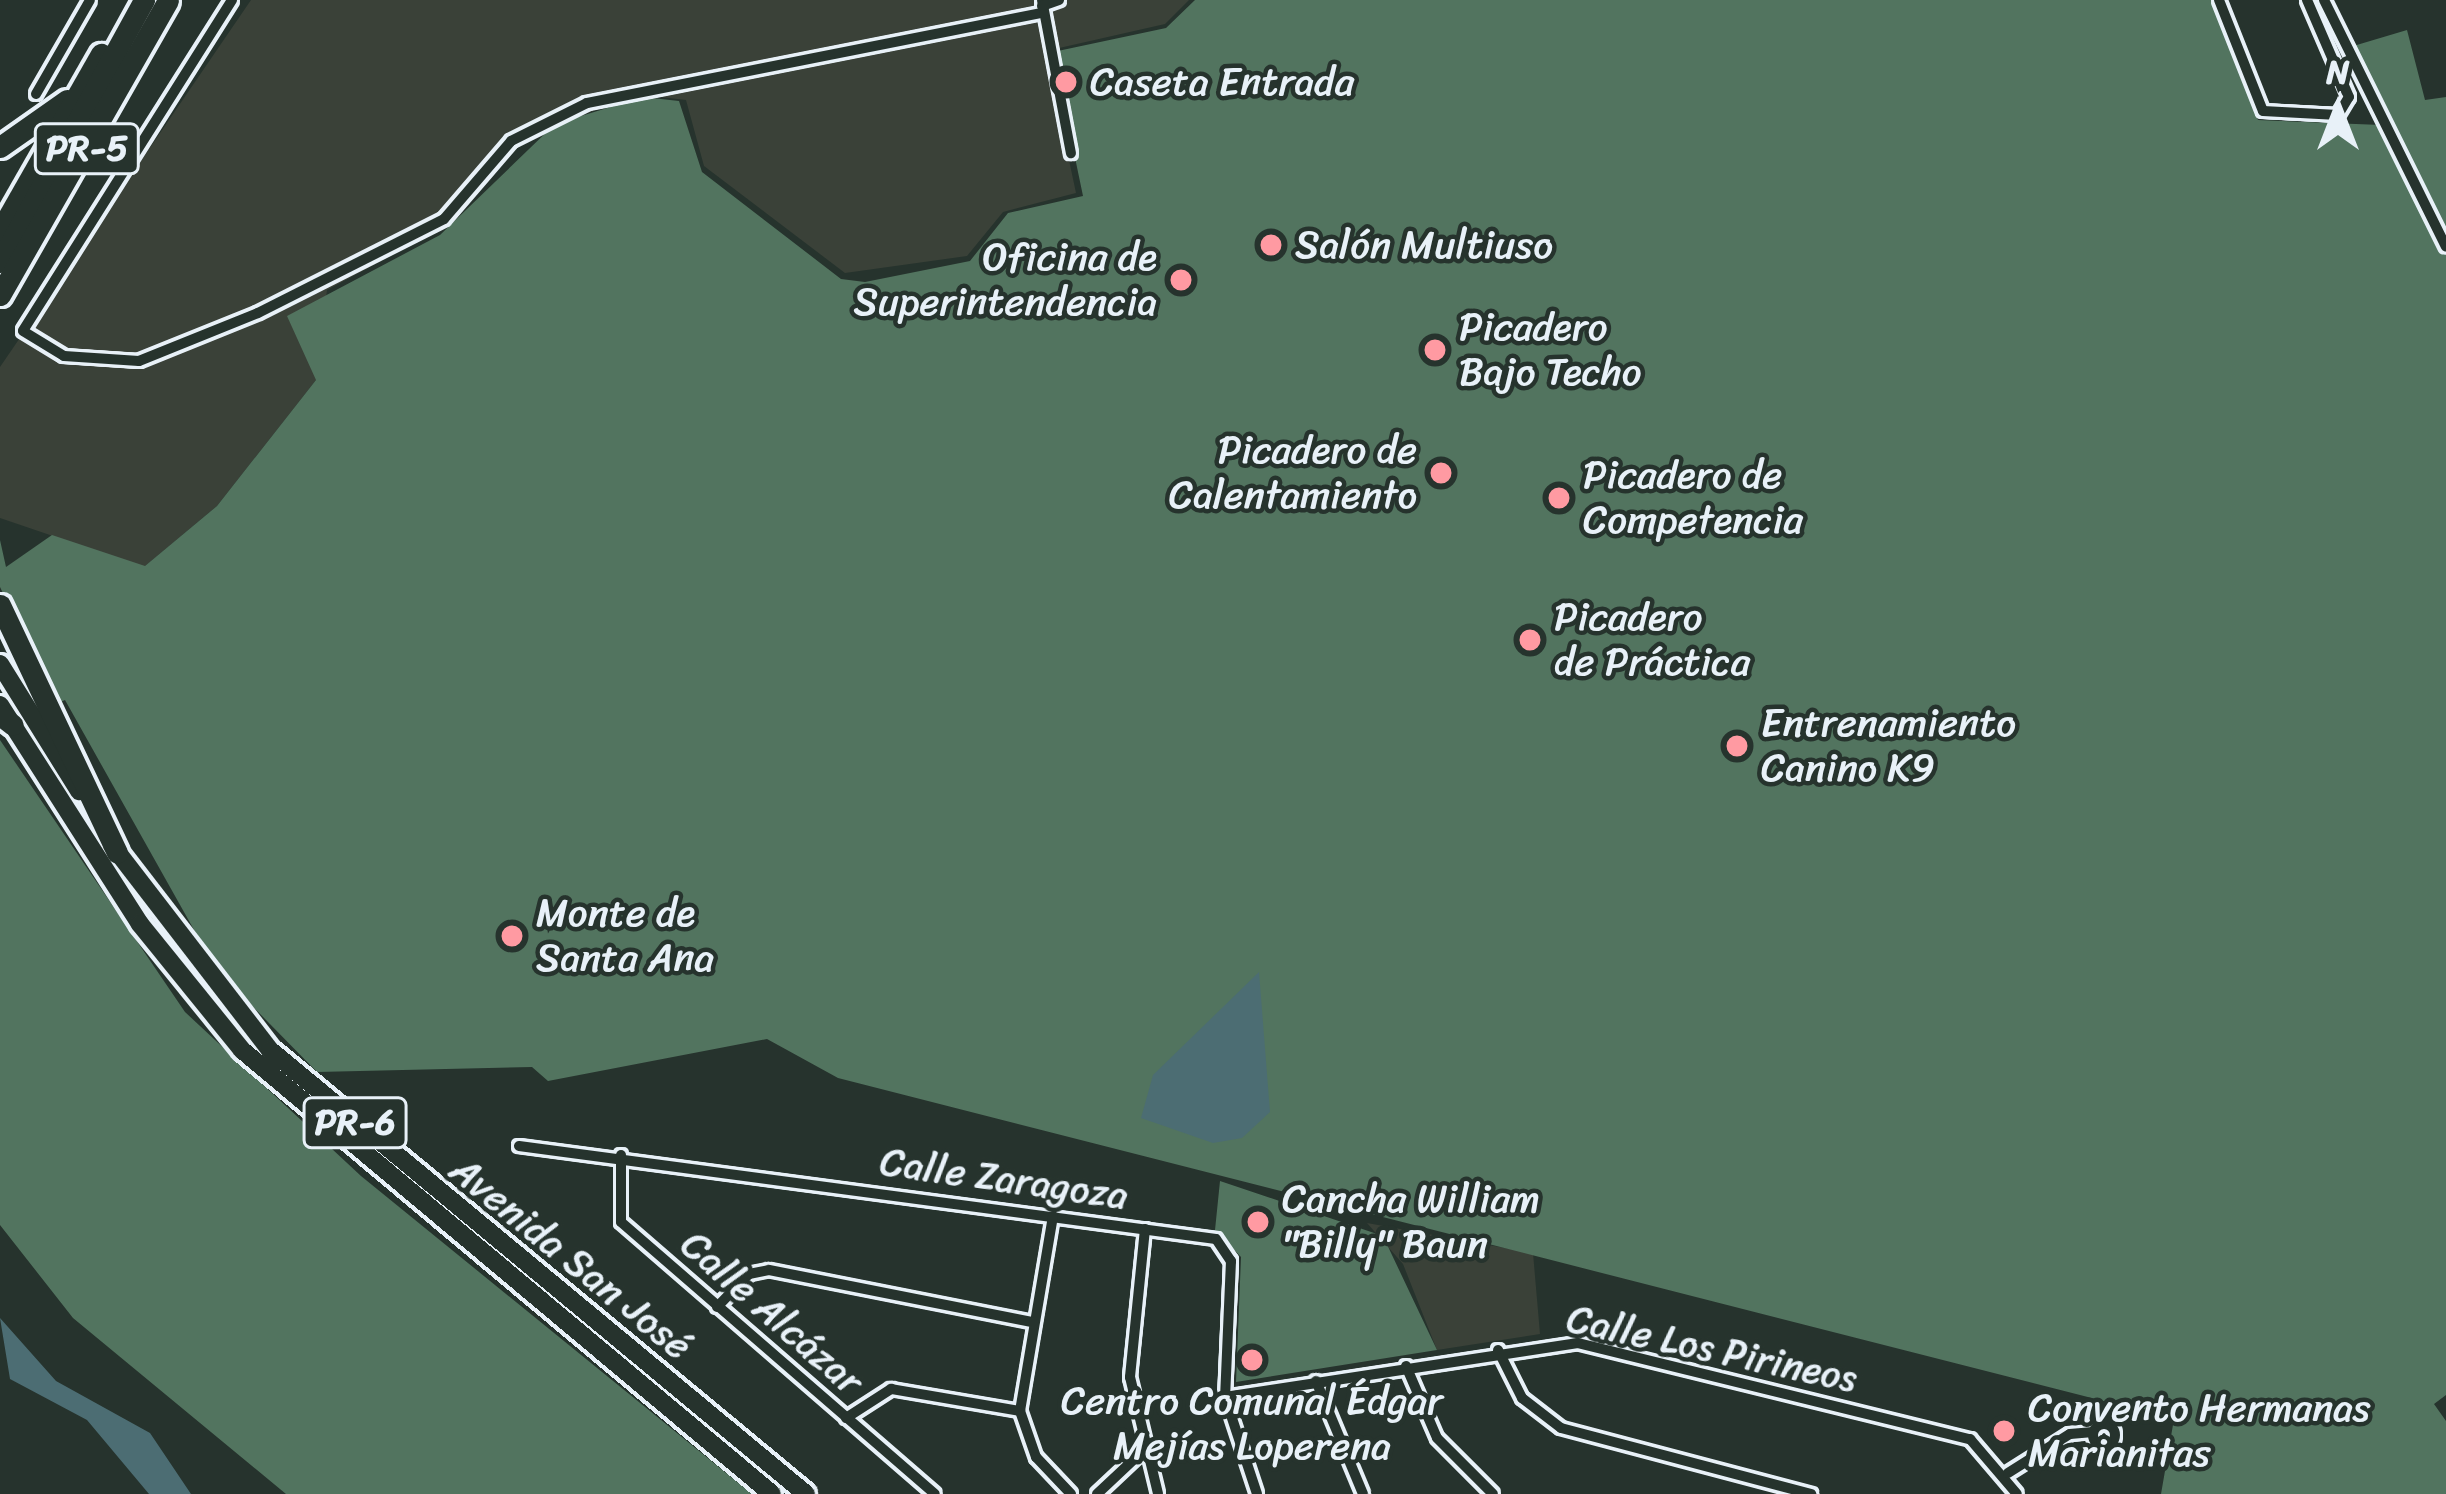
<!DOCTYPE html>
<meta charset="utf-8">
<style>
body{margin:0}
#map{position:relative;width:2446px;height:1494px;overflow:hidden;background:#26332d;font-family:Sriracha,sans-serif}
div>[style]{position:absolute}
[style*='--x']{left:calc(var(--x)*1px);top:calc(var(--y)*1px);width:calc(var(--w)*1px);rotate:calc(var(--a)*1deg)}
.built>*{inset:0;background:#3a4138}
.green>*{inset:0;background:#52745f}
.water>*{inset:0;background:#4c6d73}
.roads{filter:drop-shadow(3px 0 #e8f1f8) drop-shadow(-3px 0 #e8f1f8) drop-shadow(0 3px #e8f1f8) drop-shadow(0 -3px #e8f1f8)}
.street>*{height:10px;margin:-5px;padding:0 5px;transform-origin:5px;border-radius:5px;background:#26332d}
.street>.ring{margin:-5px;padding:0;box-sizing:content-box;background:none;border:10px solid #26332d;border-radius:50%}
.primary>*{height:18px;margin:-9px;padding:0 9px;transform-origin:9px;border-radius:9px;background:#26332d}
.highway>*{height:21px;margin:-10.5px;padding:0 10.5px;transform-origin:10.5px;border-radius:10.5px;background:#26332d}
.dots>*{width:33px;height:33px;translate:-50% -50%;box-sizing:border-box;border:6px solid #26332d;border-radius:50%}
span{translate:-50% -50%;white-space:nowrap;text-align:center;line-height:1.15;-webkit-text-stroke:9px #26332d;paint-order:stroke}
.shield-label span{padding:3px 9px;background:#26332d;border:3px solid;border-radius:9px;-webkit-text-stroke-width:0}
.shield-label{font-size:36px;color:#e8f1f8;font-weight:700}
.poi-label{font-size:39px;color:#e8f1f8}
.left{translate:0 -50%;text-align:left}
.right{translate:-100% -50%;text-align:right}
.street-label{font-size:39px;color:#e8f1f8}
.north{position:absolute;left:2278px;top:48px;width:120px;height:120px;-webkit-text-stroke:9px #26332d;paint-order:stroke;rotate:0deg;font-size:33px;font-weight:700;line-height:48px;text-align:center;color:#e8f1f8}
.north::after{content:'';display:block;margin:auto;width:42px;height:54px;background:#e8f1f8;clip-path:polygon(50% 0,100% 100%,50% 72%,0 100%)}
</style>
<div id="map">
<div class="built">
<div style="clip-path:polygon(251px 0,1189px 0,1165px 24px,1046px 51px,1076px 193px,1003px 212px,967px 256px,845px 273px,704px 166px,686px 100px,643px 95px,547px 126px,513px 147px,448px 225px,327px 290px,316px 380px,217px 506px,144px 567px,0 518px,0 367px)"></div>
<div style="clip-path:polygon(1367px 1223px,1533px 1253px,1540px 1334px,1437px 1350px,1403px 1264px)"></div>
</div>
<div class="green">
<div style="clip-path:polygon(1195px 0,2212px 0,2258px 120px,2381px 125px,2350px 47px,2407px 30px,2425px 100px,2446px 97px,2446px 1395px,2434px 1404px,2446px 1421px,2446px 1494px,2161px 1494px,2174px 1419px,838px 1078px,767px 1039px,548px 1081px,532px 1067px,317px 1072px,216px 969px,65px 700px,56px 704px,0 587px,0 540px,6px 567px,52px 535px,145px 566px,217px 506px,316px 380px,287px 316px,440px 235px,555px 124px,643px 97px,679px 101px,702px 172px,841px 279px,865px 282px,970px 261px,1008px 213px,1083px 196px,1053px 52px,1166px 28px)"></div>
<div style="clip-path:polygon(0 740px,185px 1012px,361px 1176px,752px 1494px,286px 1494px,73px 1318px,0 1225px)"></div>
<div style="clip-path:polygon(1220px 1181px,1383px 1236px,1437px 1350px,1236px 1382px,1241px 1257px,1215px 1230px)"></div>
</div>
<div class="water">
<div style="clip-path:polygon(1259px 972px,1270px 1112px,1242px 1138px,1213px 1143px,1141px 1118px,1153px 1075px)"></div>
<div style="clip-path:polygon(0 1318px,56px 1381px,150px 1433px,191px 1494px,149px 1494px,87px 1420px,10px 1379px)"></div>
</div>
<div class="roads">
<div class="street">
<div style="--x:232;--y:0;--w:391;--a:122.3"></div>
<div style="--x:23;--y:331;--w:48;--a:31.4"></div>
<div style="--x:64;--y:356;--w:75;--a:3.8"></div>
<div style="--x:139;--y:361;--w:128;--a:-22"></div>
<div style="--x:258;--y:313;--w:208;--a:-26.8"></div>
<div style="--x:444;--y:219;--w:103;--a:-49.3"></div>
<div style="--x:511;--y:141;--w:85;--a:-26.6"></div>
<div style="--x:587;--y:103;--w:465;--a:-11.2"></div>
<div style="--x:1042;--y:0;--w:156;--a:79.3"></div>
<div style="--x:2219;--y:0;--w:119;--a:68.4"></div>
<div style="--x:2263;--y:111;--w:75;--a:3.1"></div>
<div style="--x:2338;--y:115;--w:21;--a:-59"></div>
<div style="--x:2349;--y:97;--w:106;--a:-113.4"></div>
<div style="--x:2324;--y:0;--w:275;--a:63.7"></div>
<div style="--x:1042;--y:6;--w:18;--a:-19"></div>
<div style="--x:36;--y:94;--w:108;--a:-60.1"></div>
<div style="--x:519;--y:1146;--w:703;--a:7.6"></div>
<div style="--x:1216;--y:1239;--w:27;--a:56"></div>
<div style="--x:1231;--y:1261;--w:136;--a:92.5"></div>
<div style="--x:1225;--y:1397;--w:102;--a:71.7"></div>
<div style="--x:621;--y:1155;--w:67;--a:90"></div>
<div style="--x:621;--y:1222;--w:415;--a:40.9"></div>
<div style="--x:1053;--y:1216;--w:198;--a:99.6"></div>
<div style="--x:1020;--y:1411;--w:49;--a:70.8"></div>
<div style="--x:1036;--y:1457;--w:51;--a:46.6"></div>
<div style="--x:1145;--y:1229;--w:149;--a:95.8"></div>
<div style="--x:1130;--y:1377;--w:120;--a:76.5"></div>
<div style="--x:717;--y:1307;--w:46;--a:-45.9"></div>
<div style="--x:749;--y:1274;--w:20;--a:-11"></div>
<div style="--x:769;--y:1270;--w:268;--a:11.2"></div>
<div style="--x:1498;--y:1350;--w:54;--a:63.4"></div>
<div style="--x:1522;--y:1398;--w:49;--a:37.6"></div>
<div style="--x:1561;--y:1428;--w:259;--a:14.8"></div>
<div style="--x:1406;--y:1366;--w:78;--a:66.7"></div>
<div style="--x:1437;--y:1438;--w:79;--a:45"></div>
<div style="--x:1316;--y:1381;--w:122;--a:67.4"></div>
<div style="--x:1225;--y:1397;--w:357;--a:-8.7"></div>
<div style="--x:1578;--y:1343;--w:404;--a:13.8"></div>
<div style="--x:1970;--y:1439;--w:72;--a:49.5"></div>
<div style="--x:846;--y:1418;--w:54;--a:-32.8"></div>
<div style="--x:891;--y:1389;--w:131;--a:9.7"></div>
<div class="ring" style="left:2093px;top:1424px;width:12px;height:12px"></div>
<div style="--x:2008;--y:1473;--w:73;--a:-32.2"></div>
<div style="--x:2070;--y:1434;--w:23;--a:-5"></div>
<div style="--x:1097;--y:1494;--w:63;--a:-43.1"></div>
</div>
<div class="primary">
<div style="--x:0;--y:664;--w:150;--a:58.1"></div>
<div style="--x:0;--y:705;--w:260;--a:57.4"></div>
<div style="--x:140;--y:924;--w:162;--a:51"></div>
<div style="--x:242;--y:1050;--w:691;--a:39.95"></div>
<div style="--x:112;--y:845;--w:259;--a:52.4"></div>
<div style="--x:270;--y:1050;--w:696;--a:39.64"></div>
</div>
<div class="highway">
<div style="--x:0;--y:147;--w:82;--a:-35"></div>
<div style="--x:0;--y:231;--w:204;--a:-60.3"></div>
<div style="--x:0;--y:262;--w:299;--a:-61.2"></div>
<div style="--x:0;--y:295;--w:339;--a:-60.3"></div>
<div style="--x:0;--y:605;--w:274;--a:64.7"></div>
<div style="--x:0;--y:715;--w:16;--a:38"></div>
</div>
</div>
<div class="dots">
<div style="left:1066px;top:82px;background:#ff9aa2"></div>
<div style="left:1271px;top:245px;background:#ff9aa2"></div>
<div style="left:1181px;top:280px;background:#ff9aa2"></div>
<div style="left:1435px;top:350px;background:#ff9aa2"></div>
<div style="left:1441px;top:473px;background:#ff9aa2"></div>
<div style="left:1559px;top:498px;background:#ff9aa2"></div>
<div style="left:1530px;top:640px;background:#ff9aa2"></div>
<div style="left:1737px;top:746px;background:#ff9aa2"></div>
<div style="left:512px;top:936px;background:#ff9aa2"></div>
<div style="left:1258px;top:1222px;background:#ff9aa2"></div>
<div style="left:1252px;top:1360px;background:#ff9aa2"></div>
<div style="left:2004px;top:1431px;background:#ff9aa2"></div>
</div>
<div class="shield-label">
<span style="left:87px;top:149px">PR-5</span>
<span style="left:355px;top:1123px">PR-6</span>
</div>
<div class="poi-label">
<span class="left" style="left:1090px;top:82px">Caseta Entrada</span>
<span class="left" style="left:1295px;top:245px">Salón Multiuso</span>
<span class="right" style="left:1157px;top:280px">Oficina de<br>Superintendencia</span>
<span class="left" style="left:1459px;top:350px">Picadero<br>Bajo Techo</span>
<span class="right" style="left:1417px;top:473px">Picadero de<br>Calentamiento</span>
<span class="left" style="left:1583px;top:498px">Picadero de<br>Competencia</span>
<span class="left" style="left:1554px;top:640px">Picadero<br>de Práctica</span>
<span class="left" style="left:1761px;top:746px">Entrenamiento<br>Canino K9</span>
<span class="left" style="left:536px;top:936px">Monte de<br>Santa Ana</span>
<span class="left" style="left:1282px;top:1222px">Cancha William<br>"Billy" Baun</span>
<span style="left:1252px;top:1424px">Centro Comunal Édgar<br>Mejías Loperena</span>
<span class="left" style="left:2028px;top:1431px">Convento Hermanas<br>Marianitas</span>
</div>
<div class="street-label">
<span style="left:1004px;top:1179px;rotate:8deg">Calle Zaragoza</span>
<span style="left:571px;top:1258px;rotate:39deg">Avenida San José</span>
<span style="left:772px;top:1313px;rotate:41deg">Calle Alcázar</span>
<span style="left:1712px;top:1349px;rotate:12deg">Calle Los Pirineos</span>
</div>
<div class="north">N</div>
</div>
